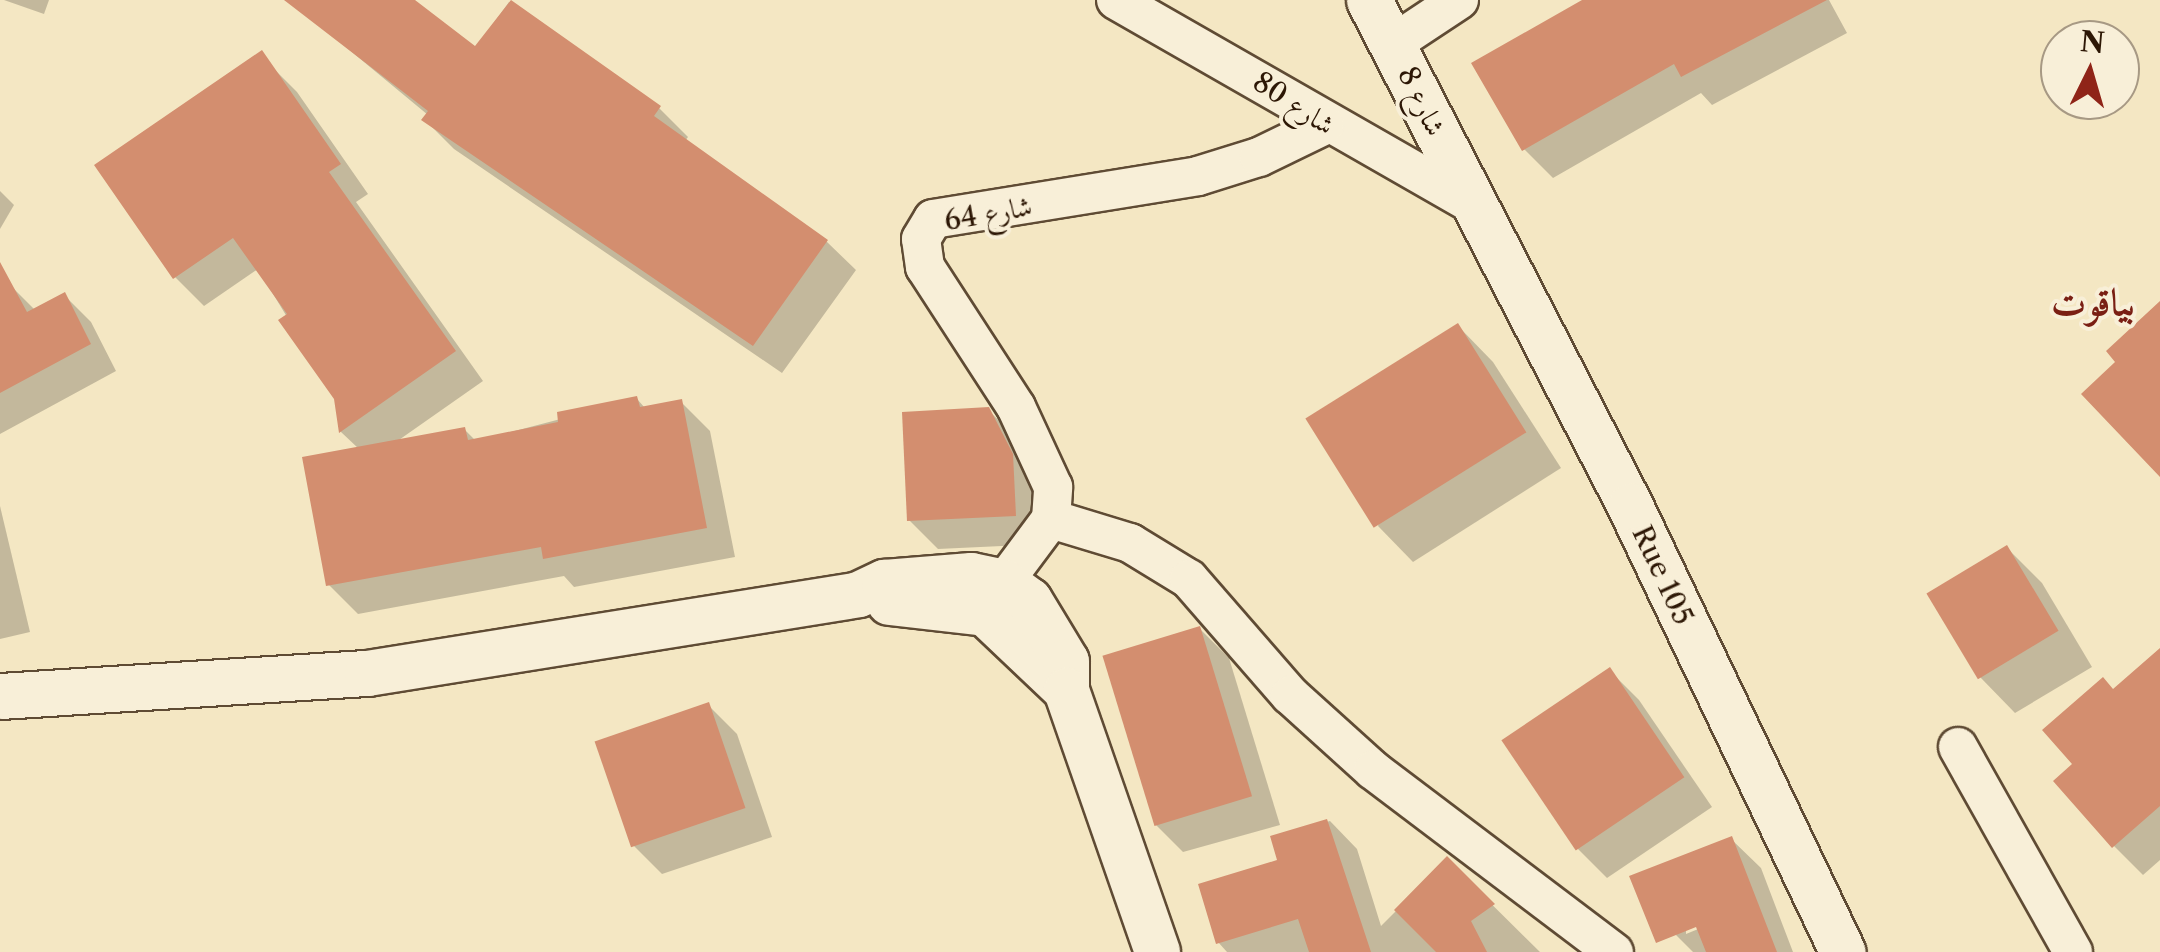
<!DOCTYPE html>
<meta charset="utf-8">
<style>
body{margin:0}
#map{position:relative;width:2160px;height:952px;overflow:hidden;background:#f4e7c3;font-family:"Libre Caslon Text",Amiri,serif}
div>[style]{position:absolute}
[style*='--x']{left:calc(var(--x)*1px);top:calc(var(--y)*1px);width:calc(var(--w)*1px);rotate:calc(var(--a)*1deg)}
.shadow>*{inset:0;background:#0003}
.building>*{inset:0;background:#d38e6f;transform-origin:0 0}
.roads{filter:drop-shadow(2px 0 #5f4b34) drop-shadow(-2px 0 #5f4b34) drop-shadow(0 2px #5f4b34) drop-shadow(0 -2px #5f4b34)}
.minor>*{height:38px;margin:-19px;padding:0 19px;transform-origin:19px;border-radius:19px;background:#f8efd8}
.tertiary>*{height:45px;margin:-22.5px;padding:0 22.5px;transform-origin:22.5px;border-radius:22.5px;background:#f8efd8}
span{translate:-50% -50%;white-space:nowrap;text-align:center;line-height:1.15;-webkit-text-stroke:8px #f8efd8;paint-order:stroke}
.street-label{font-size:28px;color:#2d1705}
.district-label{font-size:38px;color:#7a1f14;font-weight:700}
.north{position:absolute;left:2040px;top:20px;width:100px;height:100px;box-sizing:border-box;background:#f8efd8;border:2px solid #a79984;border-radius:50%;rotate:5deg;font-size:28px;font-weight:700;line-height:40px;text-align:center;color:#2d1705}
.north::after{content:'';display:block;margin:auto;width:35px;height:45px;background:#8f2418;clip-path:polygon(50% 0,100% 100%,50% 72%,0 100%)}
</style>
<div id="map">
<div class="shadow">
<div style="clip-path:polygon(4px 0,49px 0,44px 14px)"></div>
<div style="clip-path:polygon(318px 0,411px 0,475px 49px,509px 2px,659px 108px,688px 137px,685px 141px,827px 242px,856px 270px,782px 373px,454px 149px,425px 120px,428px 115px,312px 19px)"></div>
<div style="clip-path:polygon(1603px 0,1829px 0,1847px 33px,1712px 105px,1701px 93px,1553px 178px,1524px 149px)"></div>
<div style="clip-path:polygon(269px 64px,297px 92px,368px 194px,356px 202px,483px 381px,396px 442px,464px 429px,476px 441px,637px 399px,645px 408px,681px 402px,710px 431px,735px 557px,574px 587px,564px 576px,358px 614px,329px 585px,359px 449px,341px 432px,336px 398px,258px 269px,204px 306px,175px 277px)"></div>
<div style="clip-path:polygon(0 191px,14px 205px,0 229px)"></div>
<div style="clip-path:polygon(12px 287px,35px 310px,64px 295px,91px 322px,116px 371px,0 434px,0 293px)"></div>
<div style="clip-path:polygon(1458px 326px,1493px 362px,1561px 468px,1413px 562px,1378px 526px)"></div>
<div style="clip-path:polygon(988px 410px,1018px 439px,1041px 485px,1044px 544px,938px 549px,909px 520px)"></div>
<div style="clip-path:polygon(0 506px,30px 632px,0 639px)"></div>
<div style="clip-path:polygon(2007px 548px,2042px 583px,2092px 667px,2015px 713px,1980px 677px)"></div>
<div style="clip-path:polygon(1200px 629px,1229px 658px,1280px 825px,1183px 852px,1154px 823px)"></div>
<div style="clip-path:polygon(2160px 656px,2160px 860px,2143px 875px,2114px 846px,2075px 764px,2114px 692px)"></div>
<div style="clip-path:polygon(1610px 671px,1639px 700px,1712px 807px,1607px 878px,1578px 849px)"></div>
<div style="clip-path:polygon(708px 705px,737px 734px,772px 837px,662px 874px,633px 845px)"></div>
<div style="clip-path:polygon(1330px 821px,1357px 849px,1381px 926px,1447px 860px,1540px 952px,1227px 952px,1218px 942px,1280px 862px,1273px 837px)"></div>
<div style="clip-path:polygon(evenodd,1731px 839px,1761px 868px,1793px 952px,1693px 952px,1676px 935px,1731px 839px,1707px 921px,1708px 925px,1686px 934px,1686px 928px,1707px 921px)"></div>
</div>
<div class="building">
<div style="clip-path:polygon(284px 0,415px 0,475px 46px,511px 0,661px 106px,654px 116px,828px 240px,753px 346px,421px 120px,428px 111px)"></div>
<div style="clip-path:polygon(1582px 0,1827px 0,1681px 77px,1674px 64px,1522px 151px,1471px 63px)"></div>
<div style="clip-path:polygon(262px 50px,341px 164px,329px 172px,456px 351px,339px 433px,334px 399px,278px 320px,287px 314px,233px 238px,173px 279px,94px 165px)"></div>
<div style="clip-path:polygon(0 262px,27px 312px,65px 292px,91px 344px,0 393px)"></div>
<div style="clip-path:polygon(2160px 301px,2160px 477px,2081px 394px,2115px 362px,2106px 351px)"></div>
<div style="left:1458px;top:323px;width:129px;height:180px;rotate:58deg"></div>
<div style="clip-path:polygon(637px 396px,640px 407px,682px 399px,707px 528px,543px 559px,541px 547px,326px 586px,302px 457px,465px 427px,468px 440px,558px 422px,557px 412px)"></div>
<div style="clip-path:polygon(989px 407px,1013px 454px,1016px 516px,907px 521px,902px 412px)"></div>
<div style="left:2007px;top:545px;width:100px;height:94px;rotate:59deg"></div>
<div style="left:1200px;top:626px;width:178px;height:102px;rotate:73deg"></div>
<div style="clip-path:polygon(2160px 648px,2160px 806px,2112px 848px,2053px 781px,2072px 764px,2042px 730px,2103px 677px,2113px 689px)"></div>
<div style="left:1610px;top:667px;width:133px;height:131px;rotate:56deg"></div>
<div style="left:709px;top:702px;width:112px;height:121px;rotate:71deg"></div>
<div style="clip-path:polygon(1327px 819px,1371px 952px,1309px 952px,1298px 919px,1216px 944px,1198px 884px,1277px 860px,1270px 836px)"></div>
<div style="clip-path:polygon(1732px 836px,1777px 952px,1706px 952px,1696px 927px,1656px 943px,1629px 876px)"></div>
<div style="clip-path:polygon(1447px 856px,1495px 904px,1471px 921px,1487px 952px,1436px 952px,1394px 910px)"></div>
</div>
<div class="roads">
<div class="minor">
<div style="--x:1116;--y:0;--w:410;--a:29.8"></div>
<div style="--x:1394;--y:43;--w:78;--a:-33.5"></div>
<div style="--x:1051;--y:519;--w:83;--a:16.9"></div>
<div style="--x:1130;--y:543;--w:69;--a:31.4"></div>
<div style="--x:1189;--y:579;--w:154;--a:49"></div>
<div style="--x:1290;--y:695;--w:112;--a:42.1"></div>
<div style="--x:1373;--y:770;--w:302;--a:37.1"></div>
<div style="--x:1004;--y:582;--w:79;--a:-53.3"></div>
<div style="--x:1051;--y:519;--w:32;--a:-86"></div>
<div style="--x:1053;--y:487;--w:88;--a:-114.8"></div>
<div style="--x:1016;--y:407;--w:167;--a:-123"></div>
<div style="--x:925;--y:267;--w:28;--a:-98"></div>
<div style="--x:921;--y:239;--w:23;--a:-59"></div>
<div style="--x:933;--y:219;--w:268;--a:-9.2"></div>
<div style="--x:1198;--y:176;--w:64;--a:-17.3"></div>
<div style="--x:1259;--y:157;--w:73;--a:-25.9"></div>
<div style="--x:1958;--y:747;--w:235;--a:60.7"></div>
</div>
<div class="tertiary">
<div style="--x:1369;--y:0;--w:569;--a:62.71"></div>
<div style="--x:1630;--y:506;--w:494;--a:64.5"></div>
<div style="--x:889;--y:602;--w:97;--a:6.5"></div>
<div style="--x:985;--y:613;--w:109;--a:43.5"></div>
<div style="--x:0;--y:696;--w:368;--a:-3.6"></div>
<div style="--x:367;--y:673;--w:497;--a:-9.1"></div>
<div style="--x:858;--y:594;--w:29;--a:-25"></div>
<div style="--x:884;--y:582;--w:87;--a:-4.6"></div>
<div style="--x:971;--y:575;--w:34;--a:12"></div>
<div style="--x:1004;--y:582;--w:31;--a:36"></div>
<div style="--x:1029;--y:600;--w:71;--a:58.8"></div>
<div style="--x:1066;--y:661;--w:29;--a:90"></div>
<div style="--x:1066;--y:690;--w:277;--a:70.8"></div>
</div>
</div>
<div class="street-label">
<span style="left:1422px;top:101px;rotate:64deg">شارع 8</span>
<span style="left:1294px;top:103px;rotate:33deg">شارع 80</span>
<span style="left:988px;top:213px;rotate:-10deg">شارع 64</span>
<span style="left:1663px;top:575px;rotate:65deg">Rue 105</span>
</div>
<div class="district-label">
<span style="left:2093px;top:302px">بياقوت</span>
</div>
<div class="north">N</div>
</div>
